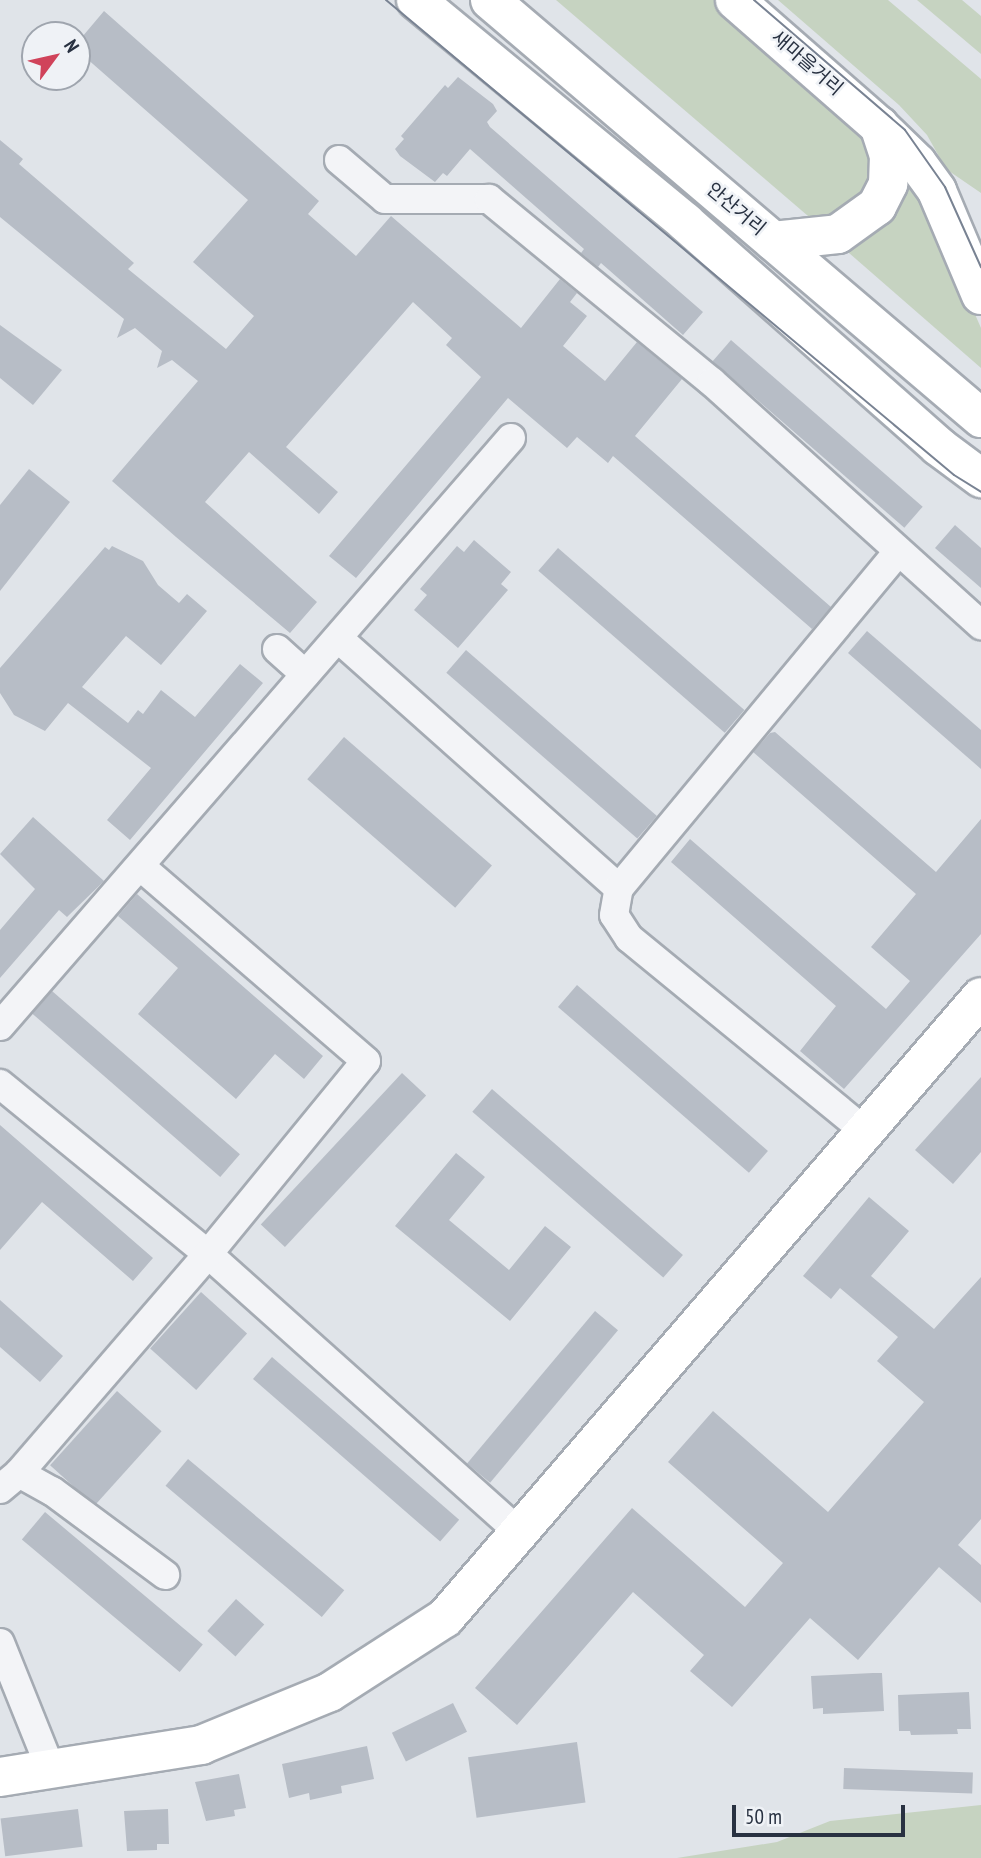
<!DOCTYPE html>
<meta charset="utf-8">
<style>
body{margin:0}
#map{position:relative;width:981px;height:1858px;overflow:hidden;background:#e0e4e9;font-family:"PT Sans Narrow","Noto Sans KR",sans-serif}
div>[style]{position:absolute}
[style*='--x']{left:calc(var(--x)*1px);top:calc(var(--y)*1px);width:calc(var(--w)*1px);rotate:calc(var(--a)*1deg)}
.green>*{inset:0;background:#c6d3c1}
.building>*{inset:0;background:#b7bdc6;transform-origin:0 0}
.roads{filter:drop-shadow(2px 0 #a5abb3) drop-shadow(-2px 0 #a5abb3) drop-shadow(0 2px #a5abb3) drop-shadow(0 -2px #a5abb3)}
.street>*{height:28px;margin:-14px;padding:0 14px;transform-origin:14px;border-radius:14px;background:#f3f4f7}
.secondary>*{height:38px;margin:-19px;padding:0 19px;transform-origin:19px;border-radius:19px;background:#fff}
.primary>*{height:38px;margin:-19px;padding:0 19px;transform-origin:19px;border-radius:19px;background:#fff}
.tram>*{height:2px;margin:-1px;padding:0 1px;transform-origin:1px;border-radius:1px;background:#798393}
span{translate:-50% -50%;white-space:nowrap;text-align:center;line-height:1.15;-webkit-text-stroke:5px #eff2f6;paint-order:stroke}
.street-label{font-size:19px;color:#283141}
.north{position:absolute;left:21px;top:21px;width:70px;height:70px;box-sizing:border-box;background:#eff2f6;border:2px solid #9fa5ae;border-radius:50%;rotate:57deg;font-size:19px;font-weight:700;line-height:28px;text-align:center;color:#283141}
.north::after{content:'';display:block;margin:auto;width:24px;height:32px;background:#d0435a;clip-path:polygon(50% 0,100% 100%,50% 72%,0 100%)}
.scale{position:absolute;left:732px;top:1805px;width:173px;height:32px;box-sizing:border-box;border:4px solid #283141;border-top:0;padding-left:9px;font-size:21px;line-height:24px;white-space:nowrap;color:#283141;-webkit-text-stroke:5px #eff2f6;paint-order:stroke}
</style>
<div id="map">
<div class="green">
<div style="clip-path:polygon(556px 0,716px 0,857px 122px,874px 165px,866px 195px,822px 228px)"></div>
<div style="clip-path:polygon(778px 0,888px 0,981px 79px,981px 193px,946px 169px,927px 135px,899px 105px)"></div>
<div style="clip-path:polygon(917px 0,962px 0,981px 16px,981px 54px)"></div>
<div style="clip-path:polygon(910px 180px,941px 237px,981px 328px,981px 368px,841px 246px,901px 183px)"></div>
<div style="clip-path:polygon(981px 1805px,981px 1858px,677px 1858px,777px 1842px,830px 1821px)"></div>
</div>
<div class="building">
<div style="clip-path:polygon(104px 11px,319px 201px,308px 214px,356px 256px,391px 216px,521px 328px,560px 279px,577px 293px,570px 302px,587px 316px,563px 346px,605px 381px,637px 342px,682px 379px,635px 436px,831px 607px,812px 629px,613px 456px,608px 463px,577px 437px,567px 448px,508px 398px,356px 578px,329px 556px,481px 377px,446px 345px,452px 338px,413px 302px,286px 447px,338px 492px,319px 514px,249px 452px,205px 502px,317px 602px,290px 633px,176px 537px,112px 481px,198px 381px,172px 360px,157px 368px,162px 351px,135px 328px,117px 338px,124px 319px,0 217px,0 140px,23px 159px,19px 164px,134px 263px,128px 269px,226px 349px,254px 316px,193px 262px,248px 200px,77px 50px,77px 43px)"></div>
<div style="clip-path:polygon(458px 77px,493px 104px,497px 111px,487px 122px,490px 127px,703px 312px,683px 335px,601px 263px,598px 267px,581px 253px,584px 249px,470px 149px,447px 176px,443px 173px,435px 182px,400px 156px,395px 149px,404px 139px,401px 136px,445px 85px,448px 88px)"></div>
<div style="clip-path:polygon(0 325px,62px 370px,33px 405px,0 378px)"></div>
<div style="left:731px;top:340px;width:254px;height:28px;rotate:41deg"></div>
<div style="clip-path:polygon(29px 469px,70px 502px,0 591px,0 505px)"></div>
<div style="clip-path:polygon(955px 525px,981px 548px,981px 588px,935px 548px)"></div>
<div style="clip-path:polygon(474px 540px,511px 572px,501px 584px,508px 590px,458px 648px,414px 610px,427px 595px,420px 589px,457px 546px,464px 552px)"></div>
<div style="clip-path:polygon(112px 546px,143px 561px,158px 585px,179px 603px,187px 594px,207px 611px,161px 665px,126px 636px,82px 687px,128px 723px,138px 710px,143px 714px,161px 690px,195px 717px,240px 664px,263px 683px,130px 840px,107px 820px,151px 768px,68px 703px,45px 731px,14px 715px,0 693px,0 668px,105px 547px,109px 550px)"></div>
<div style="left:558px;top:548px;width:247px;height:30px;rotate:41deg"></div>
<div style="clip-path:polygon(867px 631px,981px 730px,981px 769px,848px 653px)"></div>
<div style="left:466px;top:650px;width:253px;height:30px;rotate:41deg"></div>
<div style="clip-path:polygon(775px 732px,936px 872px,981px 819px,981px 934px,844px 1089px,800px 1051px,836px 1006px,671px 862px,690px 839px,886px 1009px,910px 981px,871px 947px,916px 894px,753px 752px,770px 733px)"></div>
<div style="left:344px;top:737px;width:196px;height:56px;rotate:41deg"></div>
<div style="clip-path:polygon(33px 817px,104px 881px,67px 917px,59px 910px,0 978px,0 930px,35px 889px,0 854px)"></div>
<div style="clip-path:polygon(137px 894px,323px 1056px,304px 1079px,275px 1054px,236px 1099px,138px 1014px,178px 968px,118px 916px)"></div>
<div style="left:577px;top:985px;width:253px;height:29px;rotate:41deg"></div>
<div style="left:52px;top:991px;width:249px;height:30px;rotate:41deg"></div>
<div style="left:402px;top:1073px;width:33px;height:207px;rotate:43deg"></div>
<div style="clip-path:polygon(981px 1077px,981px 1152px,953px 1184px,915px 1150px)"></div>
<div style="left:492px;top:1089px;width:253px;height:30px;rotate:41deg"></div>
<div style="clip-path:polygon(0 1125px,153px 1258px,133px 1281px,42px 1202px,0 1250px)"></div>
<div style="clip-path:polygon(456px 1153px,485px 1177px,449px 1220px,509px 1270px,545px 1226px,571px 1247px,510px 1321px,395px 1226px)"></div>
<div style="clip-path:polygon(869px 1197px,909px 1231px,871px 1276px,934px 1329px,981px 1277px,981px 1519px,958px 1545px,981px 1565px,981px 1603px,939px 1567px,858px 1660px,810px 1618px,732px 1707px,690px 1671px,704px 1655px,633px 1592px,517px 1725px,475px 1688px,632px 1508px,745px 1607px,783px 1563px,668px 1462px,713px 1411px,828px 1512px,924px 1402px,877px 1361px,898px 1337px,840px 1288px,831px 1299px,803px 1276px)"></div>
<div style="left:201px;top:1292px;width:62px;height:76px;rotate:42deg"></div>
<div style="clip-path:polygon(0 1300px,63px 1356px,40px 1382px,0 1347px)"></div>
<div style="left:595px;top:1311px;width:30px;height:199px;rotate:40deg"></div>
<div style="left:272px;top:1357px;width:248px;height:29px;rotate:41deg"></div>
<div style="left:117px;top:1391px;width:60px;height:100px;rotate:42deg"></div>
<div style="left:188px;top:1459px;width:204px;height:35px;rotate:40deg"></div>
<div style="left:45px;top:1512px;width:206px;height:36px;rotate:40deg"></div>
<div style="left:236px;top:1599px;width:38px;height:43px;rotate:42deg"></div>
<div style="clip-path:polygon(873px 1673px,882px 1673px,884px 1711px,823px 1714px,823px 1708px,813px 1709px,811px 1676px)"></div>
<div style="clip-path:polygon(969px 1692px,971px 1729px,957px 1729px,958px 1734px,911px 1735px,910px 1731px,899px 1731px,898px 1695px)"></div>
<div style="left:453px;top:1703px;width:32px;height:68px;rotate:64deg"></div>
<div style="left:577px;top:1742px;width:61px;height:110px;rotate:82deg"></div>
<div style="clip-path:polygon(367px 1746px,374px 1779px,341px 1786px,342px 1793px,310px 1800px,309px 1793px,289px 1798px,282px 1764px)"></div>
<div style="left:844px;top:1768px;width:129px;height:21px;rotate:2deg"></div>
<div style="clip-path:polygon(239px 1774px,246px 1808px,234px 1810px,235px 1816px,206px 1821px,195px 1782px)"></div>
<div style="left:78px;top:1809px;width:38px;height:78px;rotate:83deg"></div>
<div style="clip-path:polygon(168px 1809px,169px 1844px,157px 1844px,157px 1850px,127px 1851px,124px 1811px)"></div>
</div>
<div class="roads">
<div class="street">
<div style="--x:339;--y:160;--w:60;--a:40.3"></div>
<div style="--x:385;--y:199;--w:104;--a:0"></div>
<div style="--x:489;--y:199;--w:288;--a:39.4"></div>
<div style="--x:712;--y:382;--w:363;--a:42.1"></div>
<div style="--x:338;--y:638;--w:376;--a:41.7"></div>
<div style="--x:277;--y:649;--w:38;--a:42"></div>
<div style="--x:0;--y:1026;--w:779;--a:-49.01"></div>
<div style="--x:0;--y:1084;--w:269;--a:39.3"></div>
<div style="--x:208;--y:1254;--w:419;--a:41.8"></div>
<div style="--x:866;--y:1132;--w:306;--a:-140.7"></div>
<div style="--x:629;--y:938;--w:27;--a:-123"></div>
<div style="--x:614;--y:915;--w:27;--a:-80"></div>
<div style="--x:619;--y:888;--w:435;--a:-50.3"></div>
<div style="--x:19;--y:1473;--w:38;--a:29"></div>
<div style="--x:52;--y:1491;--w:141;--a:36.6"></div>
<div style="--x:0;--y:1489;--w:25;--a:-40"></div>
<div style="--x:19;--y:1473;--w:289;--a:-49.2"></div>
<div style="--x:208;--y:1254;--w:249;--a:-50.7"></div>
<div style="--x:366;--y:1061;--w:298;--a:-139.2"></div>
<div style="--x:0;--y:1643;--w:137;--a:68.1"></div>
</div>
<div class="secondary">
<div style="--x:735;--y:0;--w:191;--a:41.2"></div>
<div style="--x:0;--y:1777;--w:204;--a:-9"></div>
<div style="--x:201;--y:1745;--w:139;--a:-22.3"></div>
<div style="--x:330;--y:1692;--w:137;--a:-32.8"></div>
<div style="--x:445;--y:1618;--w:820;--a:-49.2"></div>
</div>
<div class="primary">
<div style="--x:416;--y:0;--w:349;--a:39.5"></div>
<div style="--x:685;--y:222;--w:338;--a:41.5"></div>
<div style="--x:938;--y:446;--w:54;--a:36.7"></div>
<div style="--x:490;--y:0;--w:645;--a:40.41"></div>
<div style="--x:879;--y:126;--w:53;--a:44.2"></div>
<div style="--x:917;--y:163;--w:34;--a:54"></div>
<div style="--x:937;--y:191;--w:113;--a:67.1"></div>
<div style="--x:773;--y:241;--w:65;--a:-6.1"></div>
<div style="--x:838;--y:234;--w:48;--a:-35.7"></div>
<div style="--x:877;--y:206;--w:25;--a:-63"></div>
<div style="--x:888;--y:184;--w:28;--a:-88"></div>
<div style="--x:889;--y:156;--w:32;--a:-108"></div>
</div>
</div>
<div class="tram">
<div style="--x:386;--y:0;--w:740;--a:39.9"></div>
<div style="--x:954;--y:475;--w:32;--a:32"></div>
<div style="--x:754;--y:0;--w:199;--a:40.7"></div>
<div style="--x:905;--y:130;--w:70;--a:54.9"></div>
<div style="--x:945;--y:187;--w:88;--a:65.8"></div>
</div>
<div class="street-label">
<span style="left:807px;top:63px;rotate:41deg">새마을거리</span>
<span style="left:736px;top:209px;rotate:40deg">안산거리</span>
</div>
<div class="north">N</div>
<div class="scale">50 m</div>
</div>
